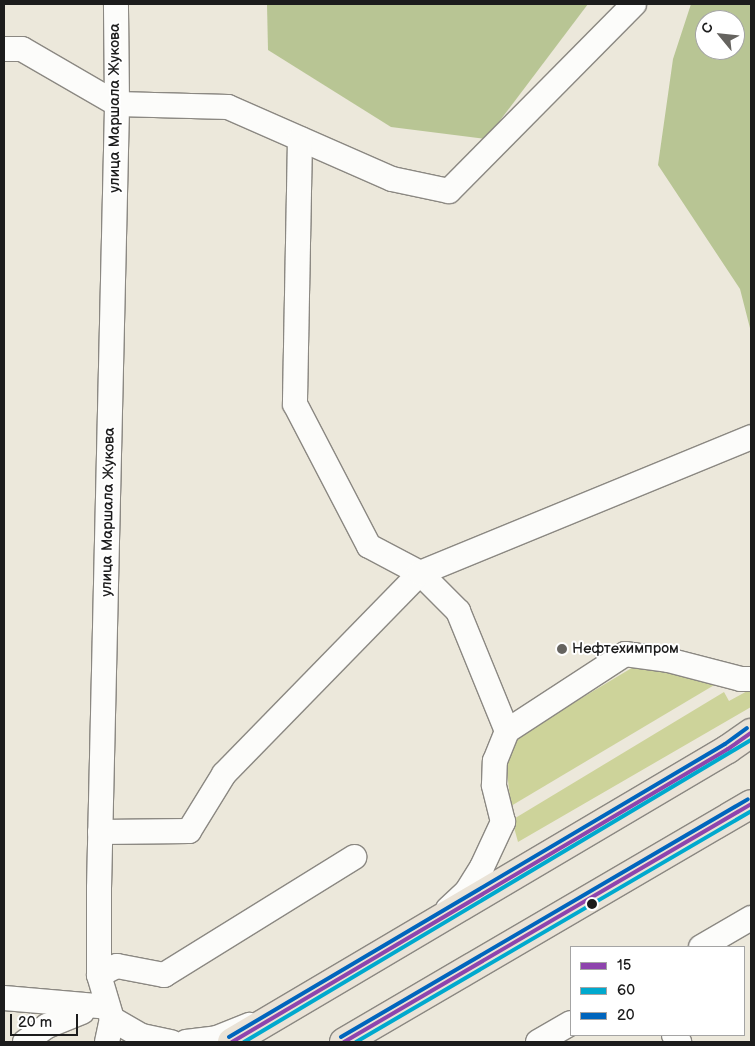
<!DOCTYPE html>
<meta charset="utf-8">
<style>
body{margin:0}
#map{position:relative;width:755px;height:1046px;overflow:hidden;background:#ece8db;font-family:"Balsamiq Sans",sans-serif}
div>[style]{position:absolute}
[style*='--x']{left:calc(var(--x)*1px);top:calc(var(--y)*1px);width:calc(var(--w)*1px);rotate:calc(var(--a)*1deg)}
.green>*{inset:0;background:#cdd39a}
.forest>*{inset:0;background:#b8c594}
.roads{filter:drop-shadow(1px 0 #8b8882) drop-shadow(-1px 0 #8b8882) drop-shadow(0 1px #8b8882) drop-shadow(0 -1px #8b8882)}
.minor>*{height:24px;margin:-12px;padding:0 12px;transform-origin:12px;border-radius:12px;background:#fcfcfa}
.major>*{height:28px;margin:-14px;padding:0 14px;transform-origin:14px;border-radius:14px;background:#eae3d7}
.bus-1>*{height:4px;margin:-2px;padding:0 2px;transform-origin:2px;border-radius:2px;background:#8e44ad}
.bus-2>*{height:4px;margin:-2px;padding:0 2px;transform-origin:2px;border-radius:2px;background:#00a9ce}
.bus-3>*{height:4px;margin:-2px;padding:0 2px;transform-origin:2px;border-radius:2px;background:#0065bd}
.dots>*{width:14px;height:14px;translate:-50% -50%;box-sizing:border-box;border:2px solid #fff;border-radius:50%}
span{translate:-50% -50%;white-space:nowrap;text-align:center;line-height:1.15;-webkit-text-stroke:4px #fff;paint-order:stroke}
.street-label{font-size:15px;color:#1c1c1c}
.poi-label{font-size:15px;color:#1c1c1c}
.left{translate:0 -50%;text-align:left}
.frame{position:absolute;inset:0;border:5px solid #1c1c1c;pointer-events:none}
.legend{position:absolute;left:570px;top:946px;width:175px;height:90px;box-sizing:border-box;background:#fff;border:1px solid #a4a4a4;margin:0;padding:6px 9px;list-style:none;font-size:15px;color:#1c1c1c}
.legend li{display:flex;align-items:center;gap:10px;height:25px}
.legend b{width:25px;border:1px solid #a4a4a4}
.north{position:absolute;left:695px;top:10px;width:50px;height:50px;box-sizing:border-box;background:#fff;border:1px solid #a4a4a4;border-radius:50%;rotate:298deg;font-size:14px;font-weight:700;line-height:20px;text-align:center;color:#1c1c1c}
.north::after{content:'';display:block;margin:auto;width:18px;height:22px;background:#65635f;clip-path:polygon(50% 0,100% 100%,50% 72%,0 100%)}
.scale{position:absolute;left:10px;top:1014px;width:68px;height:22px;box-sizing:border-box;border:2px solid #1c1c1c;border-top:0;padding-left:6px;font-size:15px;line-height:18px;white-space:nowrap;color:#1c1c1c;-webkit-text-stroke:4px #fff;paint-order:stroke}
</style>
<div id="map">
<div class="green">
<div style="clip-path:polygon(635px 666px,721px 681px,511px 806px,507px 772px,509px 755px,520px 735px)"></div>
<div style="clip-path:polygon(751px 689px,751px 707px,518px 842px,512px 820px,724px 692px,729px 701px)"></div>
</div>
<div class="forest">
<div style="clip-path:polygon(267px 4px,588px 4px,486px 139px,391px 127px,268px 50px)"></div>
<div style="clip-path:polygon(evenodd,691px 4px,751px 4px,751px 332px,740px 289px,658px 165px,673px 59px,691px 4px,705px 20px,735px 20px,735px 50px,705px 50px,705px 20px)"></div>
</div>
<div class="roads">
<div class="minor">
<div style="--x:4;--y:49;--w:18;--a:0"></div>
<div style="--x:22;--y:49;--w:110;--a:30.1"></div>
<div style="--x:117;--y:104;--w:111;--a:1.5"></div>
<div style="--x:228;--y:107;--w:179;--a:23.7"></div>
<div style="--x:392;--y:179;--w:58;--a:11.9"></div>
<div style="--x:449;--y:191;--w:263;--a:-45.3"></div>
<div style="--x:300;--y:139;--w:265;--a:91.1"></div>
<div style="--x:295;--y:404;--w:160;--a:62.5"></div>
<div style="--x:369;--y:546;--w:58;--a:27.9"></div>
<div style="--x:420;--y:573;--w:54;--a:45"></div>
<div style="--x:458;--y:611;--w:130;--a:67.8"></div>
<div style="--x:100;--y:832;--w:89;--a:-0.6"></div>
<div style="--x:189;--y:831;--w:67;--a:-58.4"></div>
<div style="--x:224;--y:774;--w:281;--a:-45.7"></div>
<div style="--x:420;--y:573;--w:358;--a:-22.3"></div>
<div style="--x:448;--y:909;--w:26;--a:-43"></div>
<div style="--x:467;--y:891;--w:28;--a:-58"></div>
<div style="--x:482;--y:867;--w:50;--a:-65"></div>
<div style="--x:503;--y:822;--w:38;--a:-104"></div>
<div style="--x:494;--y:785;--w:24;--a:-88"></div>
<div style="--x:495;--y:761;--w:32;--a:-68"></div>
<div style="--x:507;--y:731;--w:141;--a:-33.1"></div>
<div style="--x:625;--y:654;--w:43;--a:7.9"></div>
<div style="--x:668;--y:660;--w:75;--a:14.6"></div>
<div style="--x:741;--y:679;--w:10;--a:0"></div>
<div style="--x:701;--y:947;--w:58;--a:-30.1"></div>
<div style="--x:99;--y:975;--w:20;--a:-27"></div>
<div style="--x:117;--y:966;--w:48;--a:10.8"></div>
<div style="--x:164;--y:975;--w:224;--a:-31.8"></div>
<div style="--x:4;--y:998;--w:104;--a:4.9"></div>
<div style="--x:112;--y:1019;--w:34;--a:30"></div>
<div style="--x:142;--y:1036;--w:30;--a:12"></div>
<div style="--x:674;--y:1035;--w:9;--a:54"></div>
<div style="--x:25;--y:1042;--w:27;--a:-36"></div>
<div style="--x:47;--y:1026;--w:38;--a:-22"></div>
<div style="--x:107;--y:1042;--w:24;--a:-78"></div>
<div style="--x:112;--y:1019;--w:46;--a:-106.5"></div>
<div style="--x:99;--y:975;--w:87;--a:-90"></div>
<div style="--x:99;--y:888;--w:784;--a:-88.68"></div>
<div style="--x:117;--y:104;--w:100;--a:-90.6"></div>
<div style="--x:186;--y:1042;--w:31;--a:-7"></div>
<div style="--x:217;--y:1038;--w:35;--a:-22"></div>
<div style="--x:538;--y:1042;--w:38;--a:-30"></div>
</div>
<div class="major">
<div style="--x:232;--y:1042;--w:576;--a:-30.57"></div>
<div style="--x:728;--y:749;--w:28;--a:-35"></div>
<div style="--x:344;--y:1042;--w:471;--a:-30.3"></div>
</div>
</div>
<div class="bus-1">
<div style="--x:232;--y:1042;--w:576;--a:-30.57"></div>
<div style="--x:728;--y:749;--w:28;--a:-35"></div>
<div style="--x:344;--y:1042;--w:471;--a:-30.3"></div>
</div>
<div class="bus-2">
<div style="--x:244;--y:1042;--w:590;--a:-30.78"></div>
<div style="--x:356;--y:1042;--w:458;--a:-30.3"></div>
</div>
<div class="bus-3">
<div style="--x:229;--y:1037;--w:576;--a:-30.57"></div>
<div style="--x:725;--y:744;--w:27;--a:-36"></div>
<div style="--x:341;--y:1037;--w:471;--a:-30.3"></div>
</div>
<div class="dots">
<div style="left:562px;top:649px;background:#65635f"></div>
<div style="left:592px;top:904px;background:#1c1c1c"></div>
</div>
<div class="street-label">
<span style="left:115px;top:108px;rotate:-90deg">улица Маршала Жукова</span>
<span style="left:108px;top:512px;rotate:-89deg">улица Маршала Жукова</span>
</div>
<div class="poi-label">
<span class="left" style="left:572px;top:649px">Нефтехимпром</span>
</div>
<div class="frame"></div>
<ul class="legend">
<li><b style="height:6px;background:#8e44ad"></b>15</li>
<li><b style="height:6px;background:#00a9ce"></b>60</li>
<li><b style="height:6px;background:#0065bd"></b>20</li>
</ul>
<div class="north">С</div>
<div class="scale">20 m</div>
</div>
